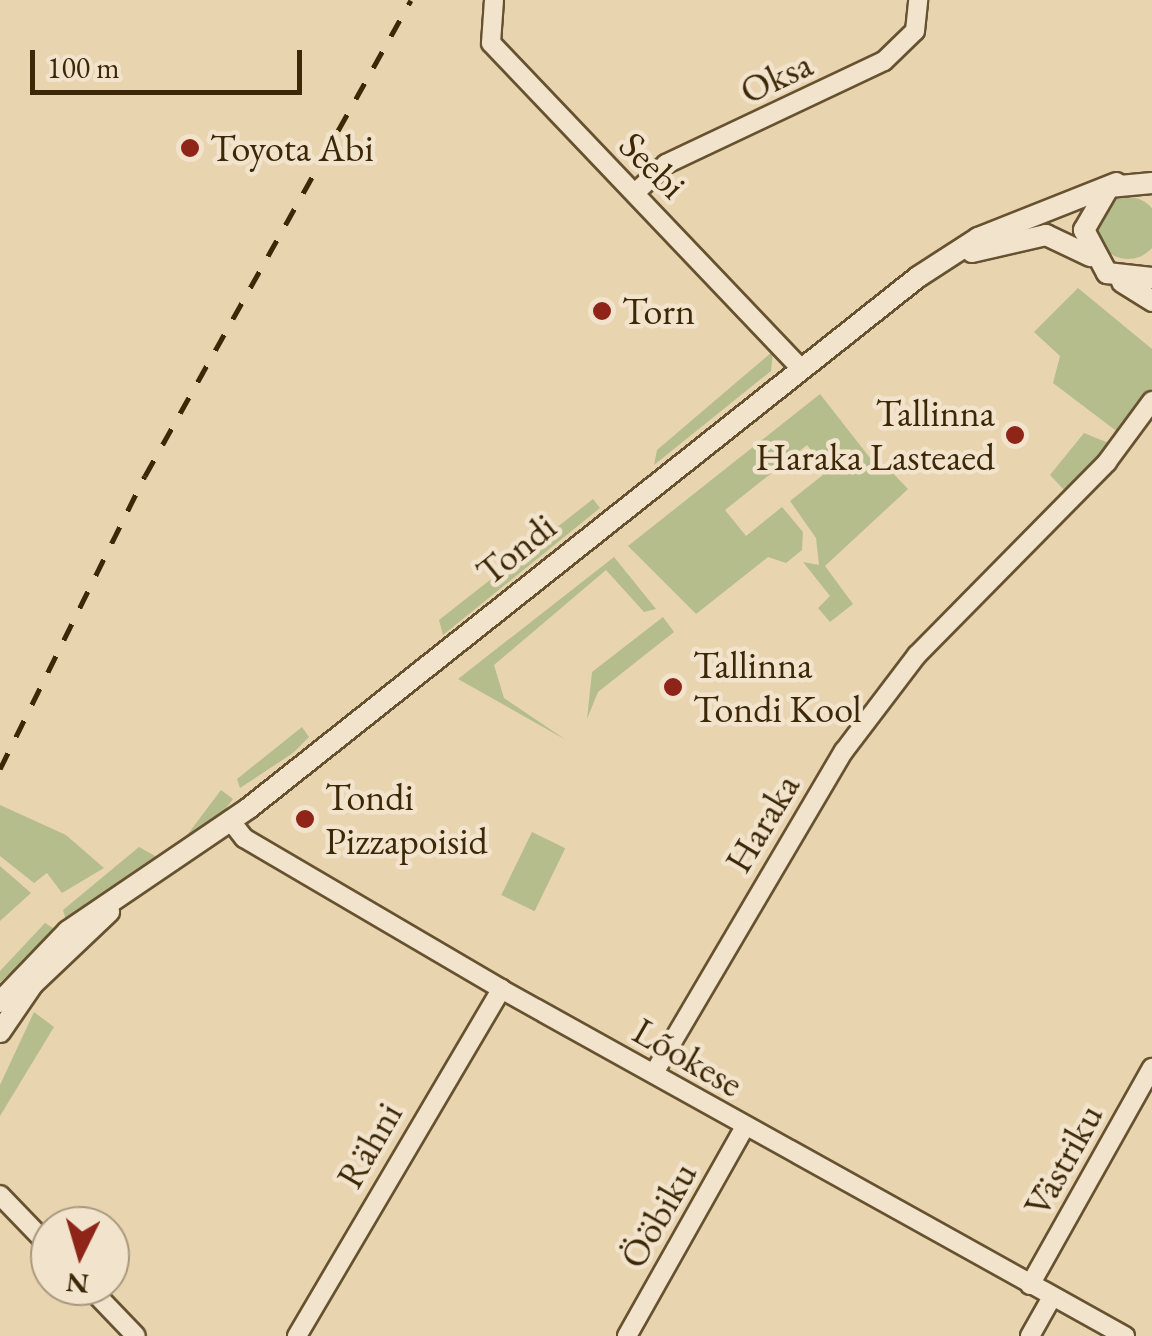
<!DOCTYPE html>
<meta charset="utf-8">
<style>
body{margin:0}
#map{position:relative;width:1152px;height:1336px;overflow:hidden;background:#e9d4b0;font-family:"EB Garamond",serif}
div>[style]{position:absolute}
[style*='--x']{left:calc(var(--x)*1px);top:calc(var(--y)*1px);width:calc(var(--w)*1px);rotate:calc(var(--a)*1deg)}
.green>*{inset:0;background:#b5bd8c;transform-origin:0 0}
.round{border-radius:50%}
.roads{filter:drop-shadow(2px 0 #675230) drop-shadow(-2px 0 #675230) drop-shadow(0 2px #675230) drop-shadow(0 -2px #675230)}
.minor>*{height:18px;margin:-9px;padding:0 9px;transform-origin:9px;border-radius:9px;background:#f1e3cc}
.tertiary>*{height:20px;margin:-10px;padding:0 10px;transform-origin:10px;border-radius:10px;background:#f1e3cc}
.rail>*{height:5px;margin-top:-2.5px;transform-origin:0;background:repeating-linear-gradient(90deg,#3c2706 0 18px,transparent 0 36px)}
.dots>*{width:28px;height:28px;translate:-50% -50%;box-sizing:border-box;border:5px solid #f1e3cc;border-radius:50%}
span{translate:-50% -50%;white-space:nowrap;text-align:center;line-height:1.15;-webkit-text-stroke:9px #f1e3cc;paint-order:stroke}
.street-label{font-size:38px;color:#3c2706}
.poi-label{font-size:38px;color:#3c2706}
.left{translate:0 -50%;text-align:left}
.right{translate:-100% -50%;text-align:right}
.north{position:absolute;left:30px;top:1206px;width:100px;height:100px;box-sizing:border-box;background:#f1e3cc;border:2px solid #a9987d;border-radius:50%;rotate:185deg;font-size:28px;font-weight:700;line-height:40px;text-align:center;color:#3c2706}
.north::after{content:'';display:block;margin:auto;width:35px;height:45px;background:#8f2418;clip-path:polygon(50% 0,100% 100%,50% 72%,0 100%)}
.scale{position:absolute;left:30px;top:50px;width:272px;height:45px;box-sizing:border-box;border:5px solid #3c2706;border-top:0;padding-left:12px;font-size:30px;line-height:35px;white-space:nowrap;color:#3c2706;-webkit-text-stroke:8px #f1e3cc;paint-order:stroke}
</style>
<div id="map">
<div class="green">
<div class="round" style="left:1097px;top:197px;width:62px;height:62px"></div>
<div style="clip-path:polygon(1078px 288px,1152px 349px,1152px 389px,1119px 433px,1053px 383px,1060px 356px,1034px 332px)"></div>
<div style="clip-path:polygon(773px 351px,771px 371px,654px 465px,657px 450px)"></div>
<div style="clip-path:polygon(820px 394px,881px 472px,888px 468px,908px 489px,825px 566px,853px 604px,830px 622px,818px 608px,830px 596px,803px 562px,819px 565px,816px 538px,790px 501px,828px 471px,807px 445px,725px 510px,746px 536px,782px 507px,803px 532px,802px 550px,786px 563px,768px 557px,696px 614px,628px 546px)"></div>
<div style="clip-path:polygon(1084px 433px,1111px 444px,1066px 492px,1050px 475px)"></div>
<div style="clip-path:polygon(593px 499px,600px 508px,443px 635px,439px 620px)"></div>
<div style="clip-path:polygon(614px 557px,656px 609px,644px 612px,606px 570px,494px 665px,504px 698px,566px 740px,458px 679px)"></div>
<div style="clip-path:polygon(663px 617px,674px 632px,598px 692px,587px 719px,592px 672px)"></div>
<div style="clip-path:polygon(302px 727px,309px 737px,293px 753px,240px 788px,237px 779px)"></div>
<div style="left:221px;top:790px;width:15px;height:80px;rotate:37deg"></div>
<div style="clip-path:polygon(0 805px,66px 835px,104px 868px,62px 893px,47px 873px,34px 883px,0 856px)"></div>
<div style="left:532px;top:832px;width:37px;height:70px;rotate:26deg"></div>
<div style="clip-path:polygon(139px 847px,157px 857px,67px 924px,63px 910px)"></div>
<div style="clip-path:polygon(0 866px,31px 893px,0 921px)"></div>
<div style="clip-path:polygon(45px 923px,58px 931px,0 982px,0 971px)"></div>
<div style="clip-path:polygon(34px 1012px,54px 1027px,0 1116px,0 1085px)"></div>
</div>
<div class="roads">
<div class="minor">
<div style="--x:494;--y:0;--w:43;--a:94"></div>
<div style="--x:491;--y:43;--w:446;--a:46.4"></div>
<div style="--x:635;--y:193;--w:42;--a:-43.1"></div>
<div style="--x:666;--y:164;--w:241;--a:-25.3"></div>
<div style="--x:884;--y:61;--w:43;--a:-44.1"></div>
<div style="--x:915;--y:31;--w:31;--a:-84"></div>
<div style="--x:230;--y:820;--w:23;--a:52"></div>
<div style="--x:244;--y:838;--w:298;--a:30.4"></div>
<div style="--x:501;--y:989;--w:714;--a:29.08"></div>
<div style="--x:654;--y:1073;--w:374;--a:-59.5"></div>
<div style="--x:844;--y:751;--w:121;--a:-52.8"></div>
<div style="--x:917;--y:655;--w:271;--a:-45.4"></div>
<div style="--x:1107;--y:462;--w:76;--a:-53.6"></div>
<div style="--x:0;--y:1195;--w:72;--a:46.1"></div>
<div style="--x:1030;--y:1285;--w:249;--a:-60.7"></div>
<div style="--x:88;--y:1286;--w:69;--a:46.2"></div>
<div style="--x:297;--y:1336;--w:403;--a:-59.5"></div>
<div style="--x:627;--y:1336;--w:240;--a:-60.6"></div>
<div style="--x:1030;--y:1336;--w:45;--a:-60.6"></div>
</div>
<div class="tertiary">
<div style="--x:1152;--y:183;--w:43;--a:174.7"></div>
<div style="--x:1109;--y:187;--w:50;--a:120.2"></div>
<div style="--x:1084;--y:230;--w:49;--a:61.9"></div>
<div style="--x:1107;--y:273;--w:45;--a:6.3"></div>
<div style="--x:972;--y:252;--w:76;--a:-12.9"></div>
<div style="--x:1046;--y:235;--w:49;--a:25.5"></div>
<div style="--x:1122;--y:282;--w:36;--a:32"></div>
<div style="--x:0;--y:1002;--w:98;--a:-46.2"></div>
<div style="--x:68;--y:931;--w:219;--a:-34.2"></div>
<div style="--x:249;--y:808;--w:854;--a:-38.44"></div>
<div style="--x:918;--y:277;--w:72;--a:-33"></div>
<div style="--x:978;--y:238;--w:149;--a:-21.6"></div>
<div style="--x:0;--y:1032;--w:58;--a:-55.5"></div>
<div style="--x:33;--y:984;--w:105;--a:-43.5"></div>
</div>
</div>
<div class="rail">
<div style="--x:0;--y:769;--w:327;--a:-63.7"></div>
<div style="--x:145;--y:476;--w:545;--a:-60.8"></div>
</div>
<div class="dots">
<div style="left:190px;top:148px;background:#8f2418"></div>
<div style="left:602px;top:311px;background:#8f2418"></div>
<div style="left:1015px;top:435px;background:#8f2418"></div>
<div style="left:673px;top:687px;background:#8f2418"></div>
<div style="left:305px;top:819px;background:#8f2418"></div>
</div>
<div class="street-label">
<span style="left:776px;top:77px;rotate:-25deg">Oksa</span>
<span style="left:653px;top:165px;rotate:45deg">Seebi</span>
<span style="left:516px;top:549px;rotate:-39deg">Tondi</span>
<span style="left:762px;top:823px;rotate:-59deg">Haraka</span>
<span style="left:688px;top:1057px;rotate:30deg">Lõokese</span>
<span style="left:369px;top:1145px;rotate:-60deg">Rähni</span>
<span style="left:1063px;top:1160px;rotate:-61deg">Västriku</span>
<span style="left:658px;top:1215px;rotate:-60deg">Ööbiku</span>
</div>
<div class="poi-label">
<span class="left" style="left:210px;top:148px">Toyota Abi</span>
<span class="left" style="left:622px;top:311px">Torn</span>
<span class="right" style="left:995px;top:435px">Tallinna<br>Haraka Lasteaed</span>
<span class="left" style="left:693px;top:687px">Tallinna<br>Tondi Kool</span>
<span class="left" style="left:325px;top:819px">Tondi<br>Pizzapoisid</span>
</div>
<div class="north">N</div>
<div class="scale">100 m</div>
</div>
